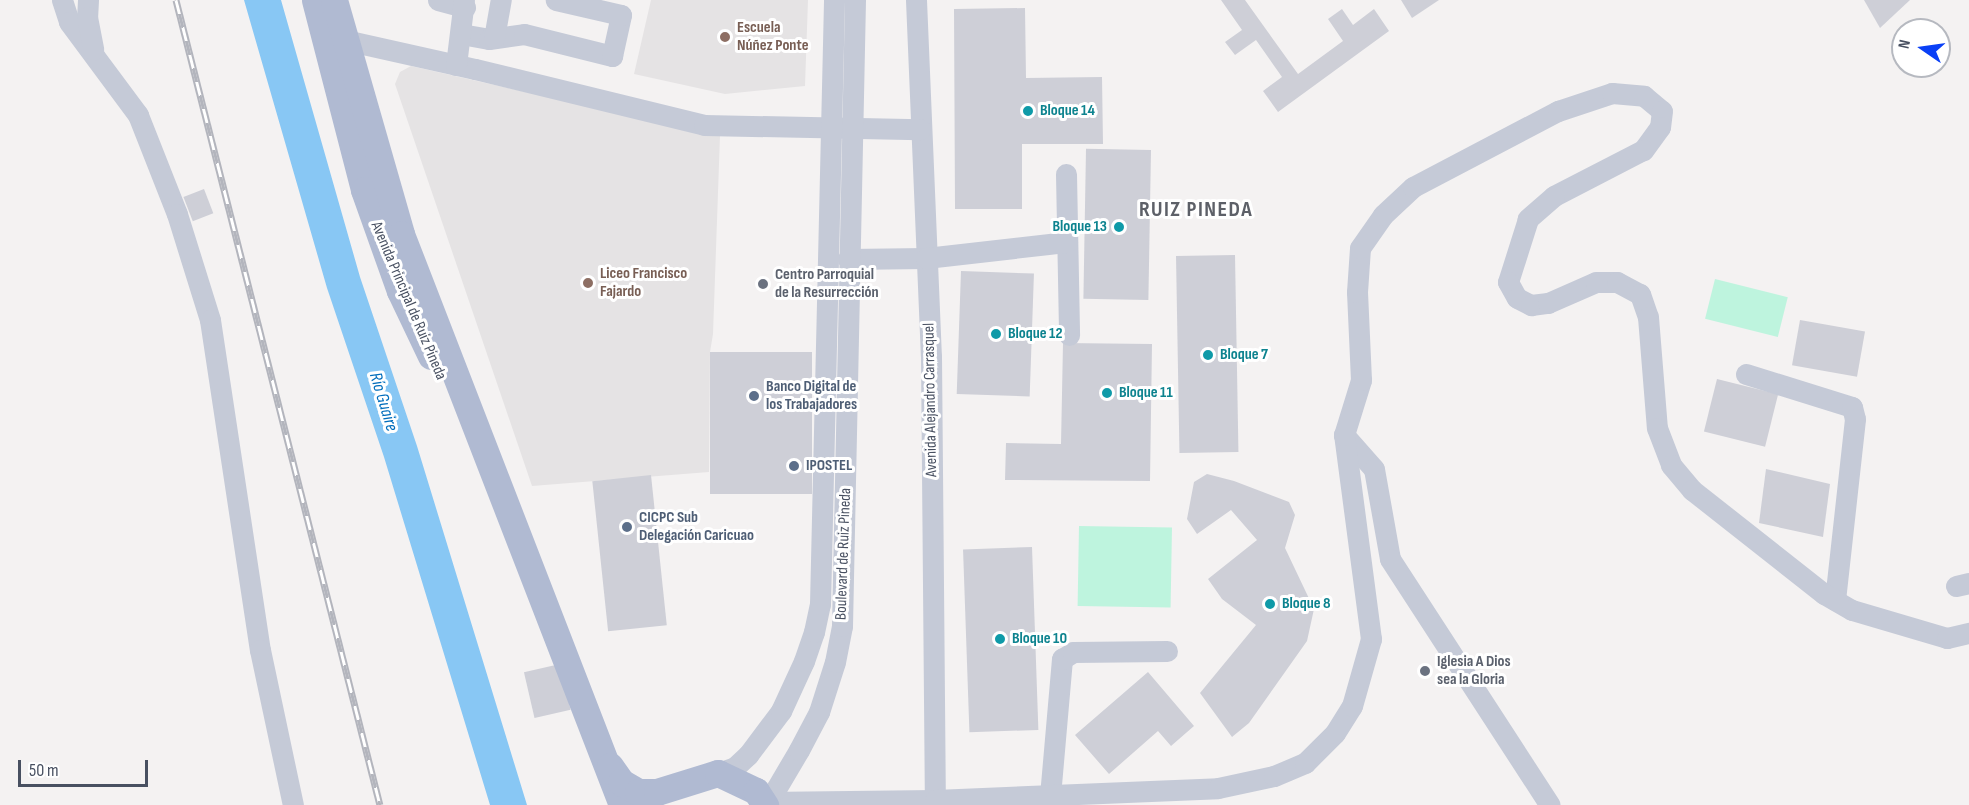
<!DOCTYPE html>
<meta charset="utf-8">
<style>
body{margin:0}
#map{position:relative;width:1969px;height:805px;overflow:hidden;background:#f4f2f2;font-family:"Sofia Sans Condensed",sans-serif}
div>[style]{position:absolute}
[style*='--x']{left:calc(var(--x)*1px);top:calc(var(--y)*1px);width:calc(var(--w)*1px);rotate:calc(var(--a)*1deg)}
.education>*{inset:0;background:#e5e3e4}
.green>*{inset:0;background:#bef4de;transform-origin:0 0}
.water>*{inset:0;background:#88c7f4}
.building>*{inset:0;background:#cecfd7;transform-origin:0 0}
.minor>*{height:21px;margin:-10.5px;padding:0 10.5px;transform-origin:10.5px;border-radius:10.5px;background:#c5cad7}
.major>*{height:27px;margin:-13.5px;padding:0 13.5px;transform-origin:13.5px;border-radius:13.5px;background:#b0bad2}
.rail>*{height:7px;margin-top:-3.5px;transform-origin:0;background:repeating-linear-gradient(90deg,#fff 0 14px,#b3b5bd 0 28px);box-sizing:border-box;border-block:2px solid #b3b5bd}
.dots>*{width:16px;height:16px;translate:-50% -50%;box-sizing:border-box;border:3px solid #fff;border-radius:50%}
span{translate:-50% -50%;white-space:nowrap;text-align:center;line-height:1.15;-webkit-text-stroke:6px #fff;paint-order:stroke}
.education-label{font-size:16px;color:#785e54;font-weight:700}
.left{translate:0 -50%;text-align:left}
.culture-label{font-size:16px;color:#0d838f;font-weight:700}
.right{translate:-100% -50%;text-align:right}
.worship-label{font-size:16px;color:#5b616d;font-weight:700}
.street-label{font-size:16px;color:#485061}
.service-label{font-size:16px;color:#4e5e75;font-weight:700}
.water-label{font-size:18px;color:#006dbc;font-style:italic}
.district-label{font-size:22px;color:#5d6068;font-weight:700;letter-spacing:1.5px}
.north{position:absolute;left:1891px;top:18px;width:60px;height:60px;box-sizing:border-box;background:#fff;border:2px solid #b6b9c0;border-radius:50%;rotate:283deg;font-size:16px;font-weight:700;line-height:24px;text-align:center;color:#485061}
.north::after{content:'';display:block;margin:auto;width:21px;height:27px;background:#0a40f6;clip-path:polygon(50% 0,100% 100%,50% 72%,0 100%)}
.scale{position:absolute;left:18px;top:760px;width:130px;height:27px;box-sizing:border-box;border:3px solid #485061;border-top:0;padding-left:8px;font-size:18px;line-height:21px;white-space:nowrap;color:#485061;-webkit-text-stroke:4px #fff;paint-order:stroke}
</style>
<div id="map">
<div class="education">
<div style="clip-path:polygon(651px 0,808px 0,805px 86px,725px 94px,634px 74px)"></div>
<div style="clip-path:polygon(411px 66px,720px 136px,713px 334px,710px 352px,709px 472px,532px 486px,395px 84px,400px 72px)"></div>
</div>
<div class="green">
<div style="left:1715px;top:279px;width:75px;height:41px;rotate:14deg"></div>
<div style="left:1079px;top:526px;width:93px;height:80px;rotate:1deg"></div>
</div>
<div class="water">
<div style="clip-path:polygon(244px 0,281px 0,360px 277px,417px 446px,527px 805px,490px 805px,384px 457px,327px 288px)"></div>
</div>
<div class="building">
<div style="clip-path:polygon(1221px 0,1245px 0,1298px 74px,1343px 41px,1328px 19px,1342px 9px,1353px 25px,1374px 9px,1389px 31px,1278px 112px,1263px 91px,1282px 77px,1256px 40px,1235px 55px,1225px 42px,1242px 30px)"></div>
<div style="clip-path:polygon(1401px 0,1439px 0,1412px 18px)"></div>
<div style="clip-path:polygon(1864px 0,1910px 0,1880px 28px)"></div>
<div style="clip-path:polygon(1025px 8px,1026px 78px,1102px 77px,1103px 144px,1022px 144px,1022px 209px,955px 209px,954px 9px)"></div>
<div style="left:1151px;top:150px;width:150px;height:65px;rotate:91deg"></div>
<div style="left:204px;top:189px;width:26px;height:22px;rotate:69deg"></div>
<div style="left:1235px;top:255px;width:197px;height:59px;rotate:89deg"></div>
<div style="left:961px;top:271px;width:73px;height:123px;rotate:2deg"></div>
<div style="left:1800px;top:320px;width:66px;height:46px;rotate:10deg"></div>
<div style="clip-path:polygon(1063px 343px,1152px 344px,1150px 481px,1005px 480px,1006px 443px,1061px 444px)"></div>
<div style="left:710px;top:352px;width:102px;height:142px"></div>
<div style="left:1717px;top:379px;width:63px;height:54px;rotate:14deg"></div>
<div style="clip-path:polygon(1766px 469px,1830px 484px,1823px 537px,1759px 523px)"></div>
<div style="clip-path:polygon(1207px 474px,1234px 481px,1289px 502px,1295px 515px,1285px 548px,1314px 609px,1307px 641px,1249px 723px,1232px 737px,1200px 693px,1256px 625px,1222px 599px,1208px 579px,1257px 540px,1231px 510px,1197px 534px,1187px 519px,1194px 482px)"></div>
<div style="left:651px;top:475px;width:151px;height:59px;rotate:84deg"></div>
<div style="left:1032px;top:547px;width:183px;height:69px;rotate:88deg"></div>
<div style="left:560px;top:664px;width:47px;height:37px;rotate:77deg"></div>
<div style="clip-path:polygon(1148px 672px,1194px 726px,1171px 746px,1158px 731px,1109px 774px,1075px 735px)"></div>
</div>
<div class="minor">
<div style="--x:62;--y:0;--w:23;--a:72"></div>
<div style="--x:69;--y:22;--w:116;--a:53.4"></div>
<div style="--x:138;--y:115;--w:106;--a:68.5"></div>
<div style="--x:177;--y:214;--w:111;--a:72.7"></div>
<div style="--x:210;--y:320;--w:334;--a:81.4"></div>
<div style="--x:260;--y:650;--w:158;--a:78"></div>
<div style="--x:88;--y:0;--w:17;--a:93"></div>
<div style="--x:87;--y:17;--w:33;--a:79"></div>
<div style="--x:438;--y:0;--w:28;--a:15"></div>
<div style="--x:916;--y:0;--w:356;--a:87.6"></div>
<div style="--x:931;--y:356;--w:444;--a:89.5"></div>
<div style="--x:461;--y:34;--w:28;--a:10"></div>
<div style="--x:489;--y:39;--w:35;--a:-8"></div>
<div style="--x:524;--y:34;--w:91;--a:14"></div>
<div style="--x:612;--y:56;--w:42;--a:-77.6"></div>
<div style="--x:621;--y:15;--w:67;--a:-167"></div>
<div style="--x:494;--y:38;--w:39;--a:-80"></div>
<div style="--x:334;--y:42;--w:11;--a:-10"></div>
<div style="--x:345;--y:40;--w:133;--a:12.6"></div>
<div style="--x:475;--y:69;--w:236;--a:13.7"></div>
<div style="--x:704;--y:125;--w:216;--a:1.1"></div>
<div style="--x:456;--y:65;--w:65;--a:-83"></div>
<div style="--x:1066;--y:174;--w:161;--a:88.9"></div>
<div style="--x:848;--y:259;--w:78;--a:-0.7"></div>
<div style="--x:926;--y:258;--w:142;--a:-6.5"></div>
<div style="--x:1746;--y:374;--w:111;--a:17.3"></div>
<div style="--x:1852;--y:407;--w:12;--a:76"></div>
<div style="--x:1855;--y:419;--w:182;--a:96.3"></div>
<div style="--x:1344;--y:435;--w:45;--a:48.6"></div>
<div style="--x:1374;--y:469;--w:91;--a:79.9"></div>
<div style="--x:1390;--y:559;--w:293;--a:57"></div>
<div style="--x:1956;--y:586;--w:13;--a:-13"></div>
<div style="--x:718;--y:773;--w:18;--a:-19"></div>
<div style="--x:735;--y:767;--w:18;--a:-43"></div>
<div style="--x:748;--y:755;--w:55;--a:-53.1"></div>
<div style="--x:781;--y:711;--w:55;--a:-65.3"></div>
<div style="--x:804;--y:661;--w:31;--a:-71"></div>
<div style="--x:814;--y:632;--w:29;--a:-78"></div>
<div style="--x:820;--y:604;--w:604;--a:-88.67"></div>
<div style="--x:1050;--y:796;--w:138;--a:-85"></div>
<div style="--x:1062;--y:659;--w:13;--a:-32"></div>
<div style="--x:1073;--y:652;--w:94;--a:-0.6"></div>
<div style="--x:764;--y:802;--w:171;--a:-0.7"></div>
<div style="--x:935;--y:800;--w:283;--a:-2.4"></div>
<div style="--x:1218;--y:788;--w:57;--a:-12.1"></div>
<div style="--x:1274;--y:776;--w:34;--a:-23"></div>
<div style="--x:1305;--y:763;--w:42;--a:-45"></div>
<div style="--x:1335;--y:733;--w:32;--a:-58"></div>
<div style="--x:1352;--y:706;--w:70;--a:-74.2"></div>
<div style="--x:1371;--y:639;--w:206;--a:-97.5"></div>
<div style="--x:1344;--y:435;--w:58;--a:-72.8"></div>
<div style="--x:1361;--y:380;--w:88;--a:-92.6"></div>
<div style="--x:1357;--y:292;--w:44;--a:-86.1"></div>
<div style="--x:1360;--y:248;--w:40;--a:-55.1"></div>
<div style="--x:1383;--y:215;--w:41;--a:-43"></div>
<div style="--x:1413;--y:187;--w:164;--a:-27.7"></div>
<div style="--x:1558;--y:111;--w:57;--a:-18.4"></div>
<div style="--x:1612;--y:93;--w:32;--a:5"></div>
<div style="--x:1644;--y:96;--w:23;--a:40"></div>
<div style="--x:1662;--y:111;--w:16;--a:97"></div>
<div style="--x:1660;--y:127;--w:29;--a:126"></div>
<div style="--x:1643;--y:150;--w:100;--a:152.7"></div>
<div style="--x:1554;--y:196;--w:35;--a:139"></div>
<div style="--x:1528;--y:219;--w:66;--a:107.6"></div>
<div style="--x:1508;--y:282;--w:18;--a:61"></div>
<div style="--x:1517;--y:298;--w:16;--a:27"></div>
<div style="--x:1531;--y:305;--w:17;--a:-7"></div>
<div style="--x:1548;--y:303;--w:52;--a:-23.6"></div>
<div style="--x:1596;--y:282;--w:21;--a:0"></div>
<div style="--x:1617;--y:282;--w:26;--a:28"></div>
<div style="--x:1640;--y:294;--w:24;--a:71"></div>
<div style="--x:1648;--y:317;--w:111;--a:85.4"></div>
<div style="--x:1657;--y:428;--w:40;--a:69"></div>
<div style="--x:1671;--y:465;--w:33;--a:50"></div>
<div style="--x:1692;--y:490;--w:168;--a:38.2"></div>
<div style="--x:1824;--y:594;--w:32;--a:30"></div>
<div style="--x:1852;--y:610;--w:99;--a:16.4"></div>
<div style="--x:1947;--y:638;--w:23;--a:-13"></div>
<div style="--x:764;--y:802;--w:18;--a:-47"></div>
<div style="--x:776;--y:789;--w:45;--a:-59.5"></div>
<div style="--x:799;--y:750;--w:43;--a:-62.2"></div>
<div style="--x:819;--y:712;--w:52;--a:-72.3"></div>
<div style="--x:835;--y:662;--w:37;--a:-79"></div>
<div style="--x:842;--y:626;--w:626;--a:-88.81"></div>
</div>
<div class="major">
<div style="--x:315;--y:0;--w:196;--a:75.5"></div>
<div style="--x:364;--y:190;--w:107;--a:70.4"></div>
<div style="--x:400;--y:291;--w:72;--a:64.5"></div>
<div style="--x:334;--y:0;--w:243;--a:74"></div>
<div style="--x:401;--y:234;--w:612;--a:68.84"></div>
<div style="--x:610;--y:766;--w:19;--a:55"></div>
<div style="--x:621;--y:782;--w:20;--a:30"></div>
<div style="--x:638;--y:792;--w:19;--a:0"></div>
<div style="--x:657;--y:792;--w:64;--a:-17.3"></div>
<div style="--x:718;--y:773;--w:42;--a:25.3"></div>
<div style="--x:756;--y:791;--w:17;--a:57"></div>
</div>
<div class="rail">
<div style="--x:176;--y:0;--w:830;--a:75.78"></div>
</div>
<div class="dots">
<div style="left:725px;top:37px;background:#8d6e63"></div>
<div style="left:1028px;top:111px;background:#0f9aa8"></div>
<div style="left:1119px;top:227px;background:#0f9aa8"></div>
<div style="left:588px;top:283px;background:#8d6e63"></div>
<div style="left:763px;top:284px;background:#6b7280"></div>
<div style="left:996px;top:334px;background:#0f9aa8"></div>
<div style="left:1208px;top:355px;background:#0f9aa8"></div>
<div style="left:1107px;top:393px;background:#0f9aa8"></div>
<div style="left:754px;top:396px;background:#5c6f8a"></div>
<div style="left:794px;top:466px;background:#5c6f8a"></div>
<div style="left:627px;top:527px;background:#5c6f8a"></div>
<div style="left:1270px;top:604px;background:#0f9aa8"></div>
<div style="left:1000px;top:639px;background:#0f9aa8"></div>
<div style="left:1425px;top:671px;background:#6b7280"></div>
</div>
<div class="education-label">
<span class="left" style="left:737px;top:37px">Escuela<br>Núñez Ponte</span>
<span class="left" style="left:600px;top:283px">Liceo Francisco<br>Fajardo</span>
</div>
<div class="culture-label">
<span class="left" style="left:1040px;top:111px">Bloque 14</span>
<span class="right" style="left:1107px;top:227px">Bloque 13</span>
<span class="left" style="left:1008px;top:334px">Bloque 12</span>
<span class="left" style="left:1220px;top:355px">Bloque 7</span>
<span class="left" style="left:1119px;top:393px">Bloque 11</span>
<span class="left" style="left:1282px;top:604px">Bloque 8</span>
<span class="left" style="left:1012px;top:639px">Bloque 10</span>
</div>
<div class="worship-label">
<span class="left" style="left:775px;top:284px">Centro Parroquial<br>de la Resurrección</span>
<span class="left" style="left:1437px;top:671px">Iglesia A Dios<br>sea la Gloria</span>
</div>
<div class="street-label">
<span style="left:408px;top:301px;rotate:67deg">Avenida Principal de Ruiz Pineda</span>
<span style="left:931px;top:400px;rotate:-91deg">Avenida Alejandro Carrasquel</span>
<span style="left:844px;top:554px;rotate:-88deg">Boulevard de Ruiz Pineda</span>
</div>
<div class="service-label">
<span class="left" style="left:766px;top:396px">Banco Digital de<br>los Trabajadores</span>
<span class="left" style="left:806px;top:466px">IPOSTEL</span>
<span class="left" style="left:639px;top:527px">CICPC Sub<br>Delegación Caricuao</span>
</div>
<div class="water-label">
<span style="left:383px;top:402px;rotate:73deg">Río Guaire</span>
</div>
<div class="district-label">
<span style="left:1196px;top:210px">RUIZ PINEDA</span>
</div>
<div class="north">N</div>
<div class="scale">50 m</div>
</div>
